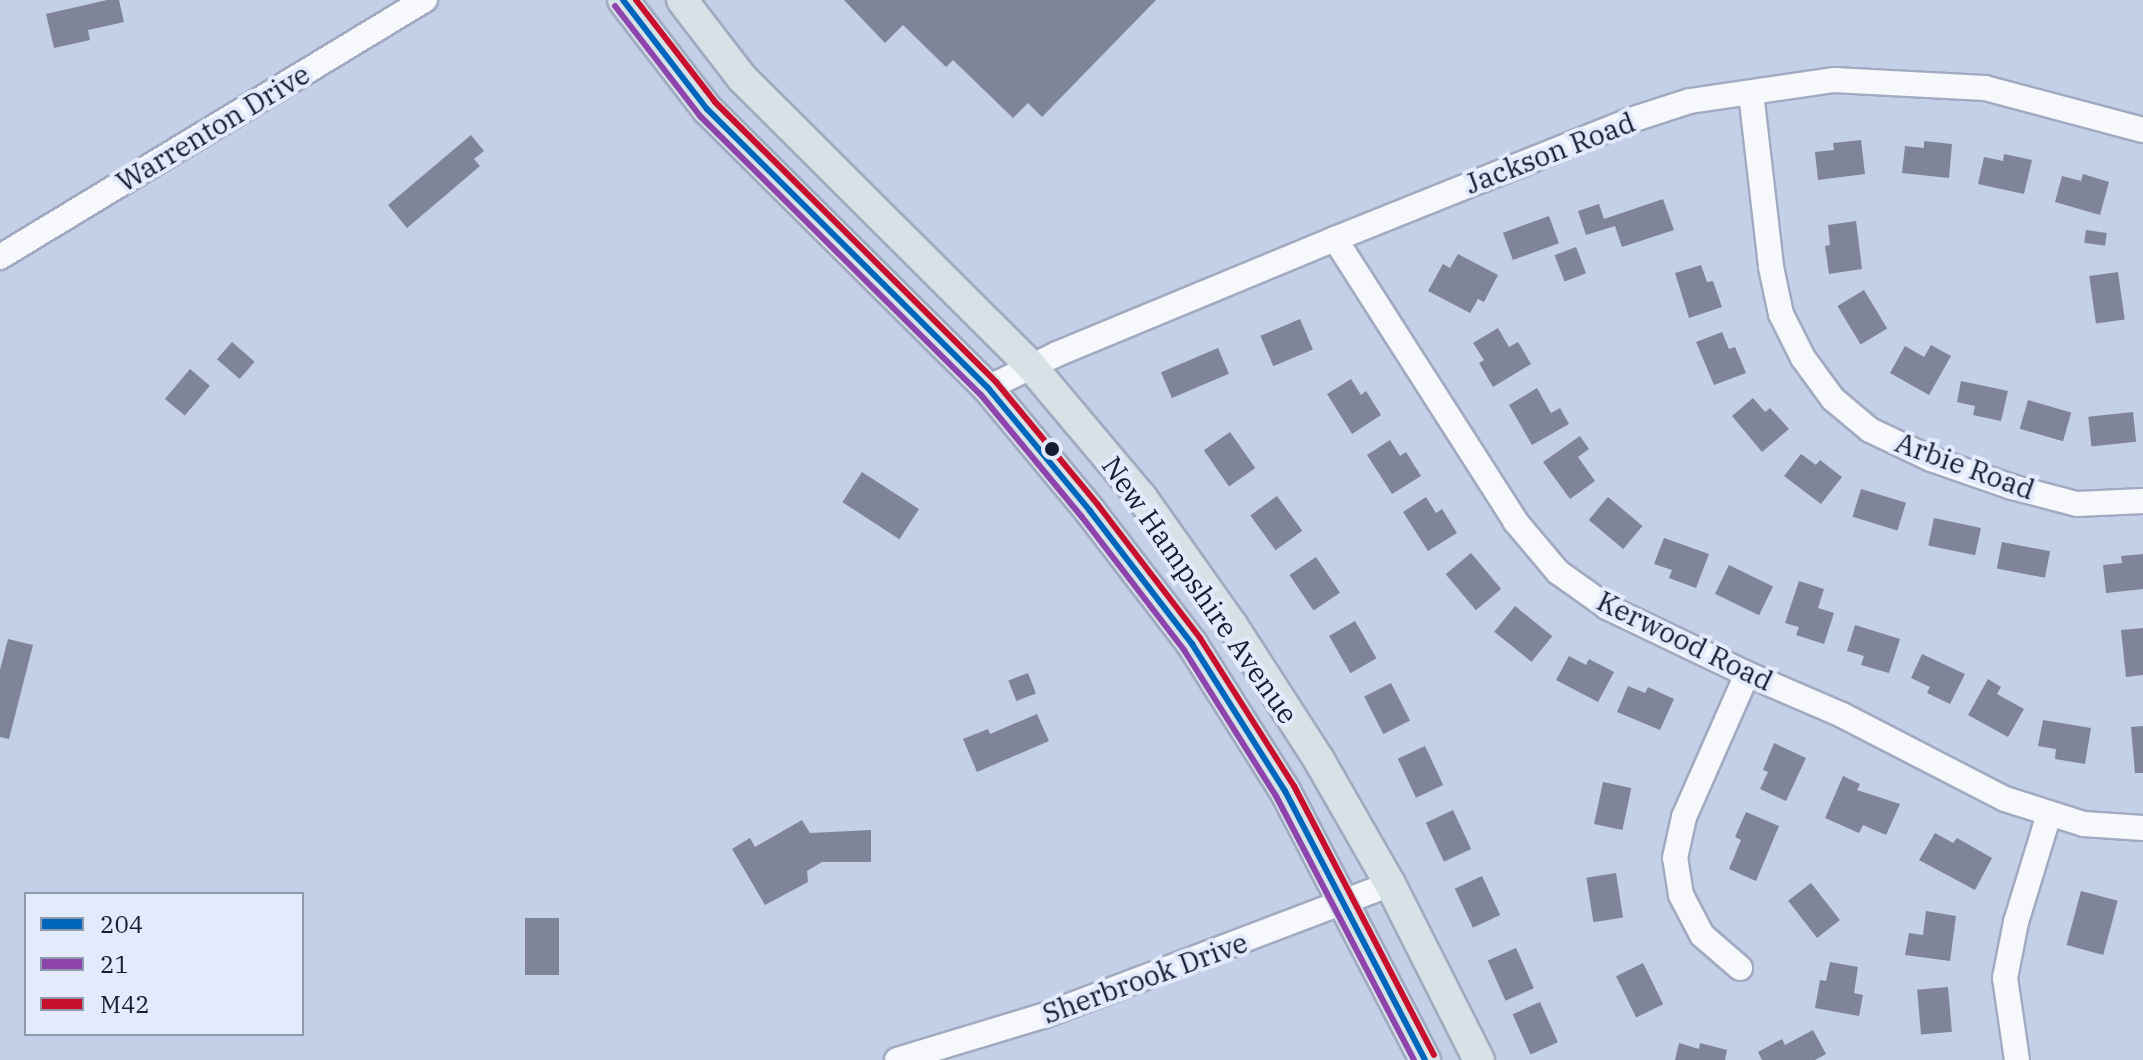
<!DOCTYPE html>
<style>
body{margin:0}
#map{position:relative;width:2143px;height:1060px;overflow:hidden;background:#c4cfe8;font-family:"IBM Plex Serif",serif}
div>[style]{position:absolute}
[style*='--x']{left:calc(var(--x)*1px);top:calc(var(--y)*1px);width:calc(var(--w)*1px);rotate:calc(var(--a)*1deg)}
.building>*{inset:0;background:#808499;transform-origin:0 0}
.roads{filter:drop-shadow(2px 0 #a1aac0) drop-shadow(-2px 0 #a1aac0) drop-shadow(0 2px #a1aac0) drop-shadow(0 -2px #a1aac0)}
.minor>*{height:24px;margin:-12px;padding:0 12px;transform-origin:12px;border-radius:12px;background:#f6f8fc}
.major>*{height:30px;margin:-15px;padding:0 15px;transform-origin:15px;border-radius:15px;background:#d6e2e6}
.bus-1>*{height:6px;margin:-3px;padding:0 3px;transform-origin:3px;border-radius:3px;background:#0065bd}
.bus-2>*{height:6px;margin:-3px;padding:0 3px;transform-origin:3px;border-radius:3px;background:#8e44ad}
.bus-3>*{height:6px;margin:-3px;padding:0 3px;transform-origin:3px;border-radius:3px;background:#c8102e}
.dots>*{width:22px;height:22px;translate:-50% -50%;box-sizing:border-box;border:4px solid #e2eafc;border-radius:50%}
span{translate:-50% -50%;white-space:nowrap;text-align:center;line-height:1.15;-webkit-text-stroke:8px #e2eafc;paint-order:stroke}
.street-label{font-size:28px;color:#141d31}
.legend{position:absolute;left:24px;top:892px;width:280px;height:144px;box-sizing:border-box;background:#e2eafc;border:2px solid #9098ab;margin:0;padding:10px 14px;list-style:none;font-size:24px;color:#141d31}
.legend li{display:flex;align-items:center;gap:16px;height:40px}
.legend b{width:40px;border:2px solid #9098ab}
</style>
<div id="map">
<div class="building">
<div style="clip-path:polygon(107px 0,119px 0,124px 22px,88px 30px,90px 40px,54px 48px,46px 14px)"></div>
<div style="clip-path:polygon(844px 0,1156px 0,1042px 117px,1028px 103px,1013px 118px,953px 60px,946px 67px,903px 25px,885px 43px)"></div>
<div style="clip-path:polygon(471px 135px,484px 151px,474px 159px,480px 166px,407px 228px,388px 205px)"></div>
<div style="clip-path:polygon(1861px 140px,1865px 174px,1818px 180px,1815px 152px,1834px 150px,1833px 143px)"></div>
<div style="clip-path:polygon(1924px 141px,1952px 144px,1949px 178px,1902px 173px,1905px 146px,1924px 148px)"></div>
<div style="clip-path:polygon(2004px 154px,2032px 160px,2024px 194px,1978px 184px,1984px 157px,2003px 161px)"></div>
<div style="clip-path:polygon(2083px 174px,2109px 182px,2100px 215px,2055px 202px,2062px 176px,2081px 181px)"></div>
<div style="clip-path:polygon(1663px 199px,1674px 230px,1622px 247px,1615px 226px,1586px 235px,1578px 211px,1599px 204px,1604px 219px)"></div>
<div style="left:1549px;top:216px;width:29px;height:49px;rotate:70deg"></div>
<div style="clip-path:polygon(1856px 221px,1862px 269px,1829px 274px,1825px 246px,1830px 245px,1828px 225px)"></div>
<div style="left:2086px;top:230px;width:21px;height:13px;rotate:8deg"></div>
<div style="left:1576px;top:247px;width:28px;height:23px;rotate:69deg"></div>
<div style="clip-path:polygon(1458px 254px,1498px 275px,1484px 302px,1478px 299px,1470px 313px,1428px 291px,1443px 264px,1450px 268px)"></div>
<div style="clip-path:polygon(1701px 265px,1707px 282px,1713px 281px,1722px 307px,1689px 318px,1675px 273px)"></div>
<div style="left:2118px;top:272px;width:48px;height:29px;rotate:82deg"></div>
<div style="left:1864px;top:290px;width:45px;height:31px;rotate:59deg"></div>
<div style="left:1300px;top:319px;width:33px;height:43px;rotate:67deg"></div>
<div style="clip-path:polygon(1498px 328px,1509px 347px,1518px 342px,1531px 364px,1493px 387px,1479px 363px,1484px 360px,1473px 343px)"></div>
<div style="clip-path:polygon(1722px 332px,1729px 349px,1735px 347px,1746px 373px,1714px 385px,1696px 342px)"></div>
<div style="left:232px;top:342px;width:30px;height:23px;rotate:41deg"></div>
<div style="clip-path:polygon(1931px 345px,1951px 356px,1929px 395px,1890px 373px,1905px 346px,1924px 357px)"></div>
<div style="left:1218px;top:348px;width:28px;height:62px;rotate:67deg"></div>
<div style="left:190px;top:369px;width:26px;height:39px;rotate:40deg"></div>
<div style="clip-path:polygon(1351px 379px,1361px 395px,1366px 391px,1381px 415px,1352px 434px,1327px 394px)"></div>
<div style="clip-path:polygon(1961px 381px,2008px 391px,2001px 421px,1973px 415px,1975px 406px,1957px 402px)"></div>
<div style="clip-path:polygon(1537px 388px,1551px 413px,1560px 408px,1569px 424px,1532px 445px,1509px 405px)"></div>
<div style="clip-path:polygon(1753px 398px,1765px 412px,1770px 408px,1789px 429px,1762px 452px,1732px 416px)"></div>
<div style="left:2028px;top:400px;width:45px;height:30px;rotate:16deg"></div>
<div style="left:2133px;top:412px;width:30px;height:45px;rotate:84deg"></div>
<div style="left:1230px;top:432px;width:44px;height:32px;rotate:55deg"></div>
<div style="clip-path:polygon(1580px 436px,1589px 449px,1578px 457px,1595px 481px,1570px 499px,1543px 462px)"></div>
<div style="clip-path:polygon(1390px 440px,1400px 456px,1406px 452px,1421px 476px,1392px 494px,1367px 455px)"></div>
<div style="clip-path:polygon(1801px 454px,1816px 465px,1820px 460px,1842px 477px,1821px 504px,1784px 476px)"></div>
<div style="left:862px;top:472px;width:68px;height:36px;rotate:33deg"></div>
<div style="left:1861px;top:489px;width:47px;height:29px;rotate:17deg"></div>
<div style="left:1277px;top:496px;width:43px;height:33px;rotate:54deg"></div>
<div style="clip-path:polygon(1426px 497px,1436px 513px,1442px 509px,1457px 533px,1428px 551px,1403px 512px)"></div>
<div style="left:1608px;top:497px;width:45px;height:30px;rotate:40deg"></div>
<div style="left:1934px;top:518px;width:48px;height:28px;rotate:12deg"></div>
<div style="clip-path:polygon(1664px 538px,1709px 554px,1696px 588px,1669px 578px,1672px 570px,1654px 564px)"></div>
<div style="left:2002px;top:542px;width:49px;height:27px;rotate:11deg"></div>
<div style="left:1471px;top:553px;width:47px;height:33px;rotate:50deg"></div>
<div style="clip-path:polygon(2143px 554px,2143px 589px,2106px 593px,2103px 565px,2122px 563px,2121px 556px)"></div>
<div style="left:1316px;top:557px;width:43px;height:32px;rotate:56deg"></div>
<div style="left:1729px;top:565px;width:49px;height:32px;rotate:26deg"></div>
<div style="clip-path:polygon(1799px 581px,1824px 589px,1818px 608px,1834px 613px,1824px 644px,1796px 635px,1799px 627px,1785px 623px)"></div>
<div style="left:1515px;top:606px;width:48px;height:33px;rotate:39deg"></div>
<div style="left:1355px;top:621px;width:43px;height:30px;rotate:60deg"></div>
<div style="clip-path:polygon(1855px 625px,1900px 639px,1889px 673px,1861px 665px,1864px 656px,1847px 651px)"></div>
<div style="clip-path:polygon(2143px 628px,2143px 675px,2126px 677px,2121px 630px)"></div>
<div style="clip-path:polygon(8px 639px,33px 645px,9px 739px,0 737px,0 670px)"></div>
<div style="clip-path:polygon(1922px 654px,1965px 674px,1950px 704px,1927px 693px,1930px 687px,1911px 678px)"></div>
<div style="clip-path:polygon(1569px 656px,1586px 665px,1589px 659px,1614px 672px,1598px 702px,1556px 680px)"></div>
<div style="left:1028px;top:673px;width:22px;height:21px;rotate:69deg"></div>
<div style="clip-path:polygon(1988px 679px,2001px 687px,1997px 694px,2024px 709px,2008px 737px,1968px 715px)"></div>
<div style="left:1391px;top:683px;width:42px;height:30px;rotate:63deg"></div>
<div style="clip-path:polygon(1628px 686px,1645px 693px,1648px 687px,1674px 699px,1660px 730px,1617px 712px)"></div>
<div style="clip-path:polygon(1037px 714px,1049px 741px,977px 772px,963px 739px,988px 729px,990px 734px)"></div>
<div style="clip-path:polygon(2043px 720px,2091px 728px,2085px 764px,2055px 759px,2056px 749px,2038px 746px)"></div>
<div style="clip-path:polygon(2143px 726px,2143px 773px,2135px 773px,2131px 727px)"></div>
<div style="clip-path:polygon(1774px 743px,1806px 758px,1786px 801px,1760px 789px,1768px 772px,1763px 770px)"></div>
<div style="left:1425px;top:746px;width:43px;height:30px;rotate:65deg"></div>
<div style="clip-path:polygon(1843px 776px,1860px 784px,1857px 790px,1900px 804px,1886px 835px,1863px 825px,1859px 833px,1825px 818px)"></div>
<div style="left:1603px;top:782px;width:29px;height:43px;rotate:12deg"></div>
<div style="left:1453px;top:810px;width:43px;height:30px;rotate:65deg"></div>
<div style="clip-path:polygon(1746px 812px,1779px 826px,1756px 881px,1729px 869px,1741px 840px,1735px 837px)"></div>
<div style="clip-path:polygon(802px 820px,810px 833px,871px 830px,871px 862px,822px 862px,807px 871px,808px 882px,765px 905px,732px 849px,750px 838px,755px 847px)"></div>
<div style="clip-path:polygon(1935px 833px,1953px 843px,1957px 838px,1992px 858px,1975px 890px,1919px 860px)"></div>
<div style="left:1616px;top:873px;width:45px;height:30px;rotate:81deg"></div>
<div style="left:1482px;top:876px;width:43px;height:30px;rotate:65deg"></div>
<div style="left:1811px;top:883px;width:47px;height:29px;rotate:52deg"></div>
<div style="left:2081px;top:891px;width:38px;height:56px;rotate:15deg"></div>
<div style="clip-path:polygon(1926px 911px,1956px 916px,1950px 961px,1905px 955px,1909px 933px,1923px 935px)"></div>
<div style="left:559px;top:918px;width:57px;height:34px;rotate:90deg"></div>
<div style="left:1516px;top:948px;width:44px;height:31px;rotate:66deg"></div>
<div style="clip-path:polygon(1830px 962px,1858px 967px,1854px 993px,1863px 995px,1859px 1016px,1815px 1008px,1820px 980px,1826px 981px)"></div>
<div style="left:1643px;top:963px;width:46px;height:30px;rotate:64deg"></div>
<div style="left:1948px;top:987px;width:45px;height:31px;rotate:85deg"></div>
<div style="left:1540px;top:1002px;width:44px;height:30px;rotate:66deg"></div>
<div style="clip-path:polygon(1813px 1030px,1826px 1054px,1815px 1060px,1762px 1060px,1758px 1052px,1782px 1039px,1785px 1045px)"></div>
<div style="clip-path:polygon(1679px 1043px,1699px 1049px,1700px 1043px,1727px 1050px,1725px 1060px,1675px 1060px)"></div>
</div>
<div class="roads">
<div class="minor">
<div style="--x:1751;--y:93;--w:175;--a:83.4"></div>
<div style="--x:1771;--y:267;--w:48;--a:78"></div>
<div style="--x:1781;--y:314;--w:49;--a:63.4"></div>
<div style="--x:1803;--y:358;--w:51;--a:53.8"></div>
<div style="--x:1833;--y:399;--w:48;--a:40"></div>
<div style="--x:1870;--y:430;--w:68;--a:25.4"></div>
<div style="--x:1931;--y:459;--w:86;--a:19.1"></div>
<div style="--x:2012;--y:487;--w:67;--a:14.7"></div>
<div style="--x:2077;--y:504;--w:66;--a:-2.6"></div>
<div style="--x:1335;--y:239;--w:335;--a:57.4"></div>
<div style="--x:1515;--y:521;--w:67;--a:49.9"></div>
<div style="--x:1558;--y:572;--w:60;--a:35.5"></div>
<div style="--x:1607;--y:607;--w:155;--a:25.6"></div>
<div style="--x:1747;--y:674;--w:103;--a:23.3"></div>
<div style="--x:1842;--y:715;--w:183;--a:27.3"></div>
<div style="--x:2005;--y:799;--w:83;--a:17.6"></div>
<div style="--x:2084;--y:824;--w:59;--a:3.9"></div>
<div style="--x:0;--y:257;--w:497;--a:-31.2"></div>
<div style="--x:988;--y:388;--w:77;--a:-26.2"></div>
<div style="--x:1057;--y:354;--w:301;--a:-22.5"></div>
<div style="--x:1335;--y:239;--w:319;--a:-21.9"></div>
<div style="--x:1631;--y:120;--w:62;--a:-17.9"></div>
<div style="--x:1690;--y:101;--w:146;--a:-8.3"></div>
<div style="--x:1834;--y:80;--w:151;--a:3"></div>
<div style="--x:1985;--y:88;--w:163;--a:14.9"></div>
<div style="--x:1740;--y:968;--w:50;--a:-139"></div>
<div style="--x:1702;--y:935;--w:45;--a:-117.7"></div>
<div style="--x:1681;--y:895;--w:37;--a:-99"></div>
<div style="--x:1675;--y:858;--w:42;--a:-77.6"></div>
<div style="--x:1684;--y:817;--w:156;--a:-66.2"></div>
<div style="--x:897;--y:1060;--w:152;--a:-16.8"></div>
<div style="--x:1043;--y:1016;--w:371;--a:-20.8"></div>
<div style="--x:2017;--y:1060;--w:83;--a:-98.3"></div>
<div style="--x:2005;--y:978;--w:57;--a:-78.9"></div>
<div style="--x:2016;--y:922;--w:113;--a:-73"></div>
</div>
<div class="major">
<div style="--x:623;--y:0;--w:138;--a:52.4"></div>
<div style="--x:707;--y:109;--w:396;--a:44.8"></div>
<div style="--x:988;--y:388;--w:160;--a:50.3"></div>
<div style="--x:1090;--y:511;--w:168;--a:52.5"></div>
<div style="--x:1192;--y:644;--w:174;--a:57.7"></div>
<div style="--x:1285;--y:791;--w:303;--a:62.5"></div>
<div style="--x:682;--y:0;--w:98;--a:52.4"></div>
<div style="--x:742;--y:78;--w:408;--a:44.9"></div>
<div style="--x:1031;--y:366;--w:172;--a:49.9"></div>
<div style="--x:1142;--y:498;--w:156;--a:54.7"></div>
<div style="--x:1232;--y:625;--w:161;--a:57.2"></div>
<div style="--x:1319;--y:760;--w:143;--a:60.2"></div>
<div style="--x:1390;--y:884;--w:197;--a:63.2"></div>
</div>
</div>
<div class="bus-1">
<div style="--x:623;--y:0;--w:138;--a:52.4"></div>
<div style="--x:707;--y:109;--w:396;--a:44.8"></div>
<div style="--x:988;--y:388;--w:160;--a:50.3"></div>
<div style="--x:1090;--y:511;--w:168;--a:52.5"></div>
<div style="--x:1192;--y:644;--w:174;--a:57.7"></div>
<div style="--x:1285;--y:791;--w:303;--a:62.5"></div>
</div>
<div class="bus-2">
<div style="--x:615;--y:6;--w:139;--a:52.3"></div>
<div style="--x:700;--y:116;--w:396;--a:44.8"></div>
<div style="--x:981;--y:395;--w:158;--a:50.4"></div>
<div style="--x:1082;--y:517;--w:168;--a:52.5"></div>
<div style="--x:1184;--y:650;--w:173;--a:57.8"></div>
<div style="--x:1276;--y:796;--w:298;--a:62.4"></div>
</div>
<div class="bus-3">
<div style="--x:636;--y:0;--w:129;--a:52.2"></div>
<div style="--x:715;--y:102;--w:397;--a:44.9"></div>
<div style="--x:996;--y:382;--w:160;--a:50.3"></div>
<div style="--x:1098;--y:505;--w:168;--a:52.5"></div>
<div style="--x:1200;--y:638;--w:175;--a:57.6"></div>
<div style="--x:1294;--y:786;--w:303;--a:62.5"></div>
</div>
<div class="dots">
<div style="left:1052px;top:449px;background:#141d31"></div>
</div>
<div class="street-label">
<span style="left:213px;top:128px;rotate:-31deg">Warrenton Drive</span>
<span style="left:1550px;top:153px;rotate:-21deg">Jackson Road</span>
<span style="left:1965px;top:466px;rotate:20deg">Arbie Road</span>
<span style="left:1200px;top:590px;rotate:55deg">New Hampshire Avenue</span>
<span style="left:1685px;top:641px;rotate:26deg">Kerwood Road</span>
<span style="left:1145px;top:978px;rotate:-20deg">Sherbrook Drive</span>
</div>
<ul class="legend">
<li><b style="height:10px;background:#0065bd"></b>204</li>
<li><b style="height:10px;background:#8e44ad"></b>21</li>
<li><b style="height:10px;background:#c8102e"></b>M42</li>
</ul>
</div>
